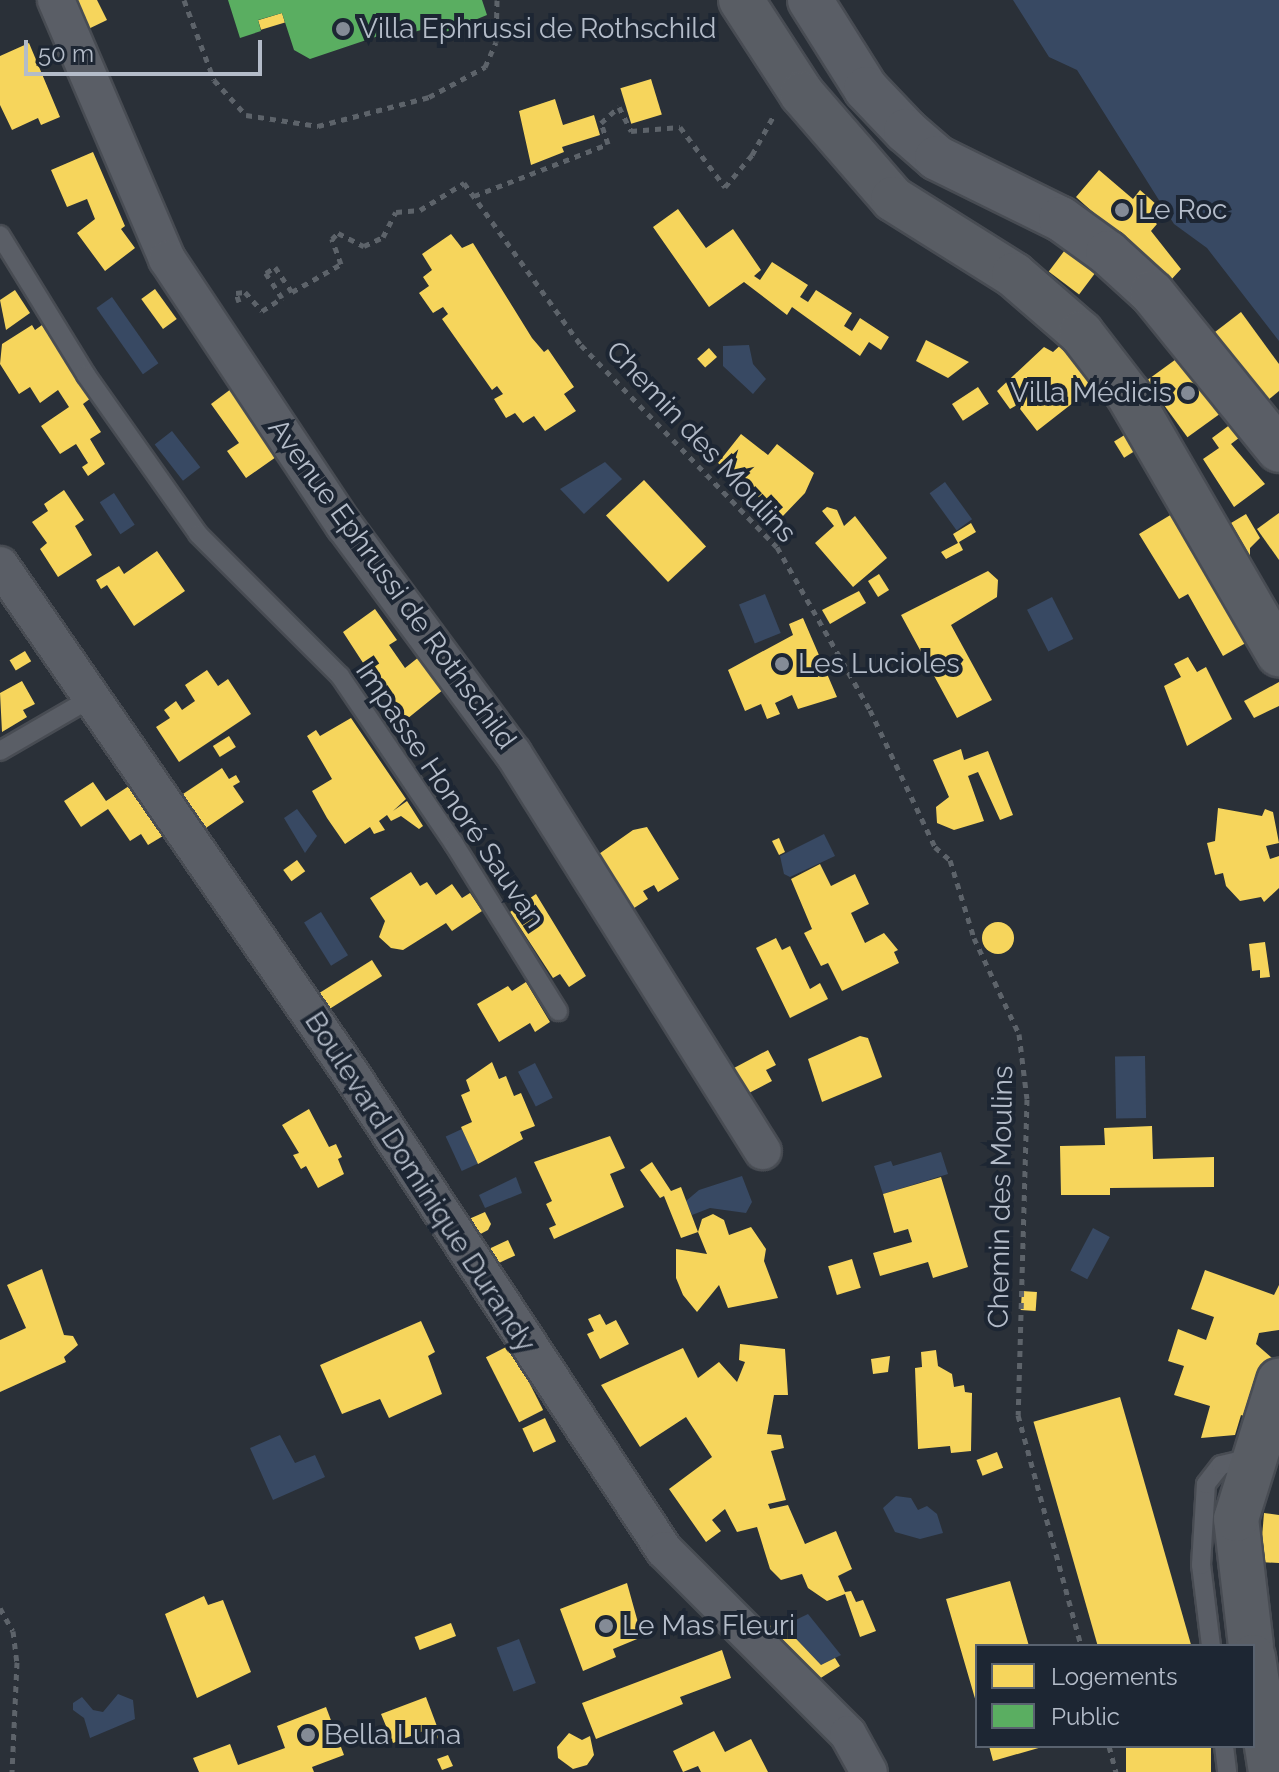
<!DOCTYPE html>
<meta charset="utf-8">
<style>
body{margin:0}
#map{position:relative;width:1279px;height:1772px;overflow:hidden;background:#2a3038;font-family:Raleway,sans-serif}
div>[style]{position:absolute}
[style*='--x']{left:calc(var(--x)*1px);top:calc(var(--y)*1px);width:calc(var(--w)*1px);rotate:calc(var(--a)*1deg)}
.water>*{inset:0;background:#384963;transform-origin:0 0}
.homes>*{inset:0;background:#f6d55c;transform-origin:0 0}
.round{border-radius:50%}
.public>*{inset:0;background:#5aae61}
.path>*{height:5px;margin-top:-2.5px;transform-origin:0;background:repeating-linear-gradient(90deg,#5d636a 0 6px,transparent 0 12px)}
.roads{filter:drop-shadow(2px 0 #484c53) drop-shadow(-2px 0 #484c53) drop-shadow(0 2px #484c53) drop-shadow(0 -2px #484c53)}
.service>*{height:18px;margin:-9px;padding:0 9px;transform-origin:9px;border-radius:9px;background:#5a5e66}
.minor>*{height:36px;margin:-18px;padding:0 18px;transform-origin:18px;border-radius:18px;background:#5a5e66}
.tertiary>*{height:44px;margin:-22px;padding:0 22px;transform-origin:22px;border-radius:22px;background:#5a5e66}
.secondary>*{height:44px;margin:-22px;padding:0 22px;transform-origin:22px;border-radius:22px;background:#595d64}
.dots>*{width:22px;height:22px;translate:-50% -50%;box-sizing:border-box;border:4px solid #1d2633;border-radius:50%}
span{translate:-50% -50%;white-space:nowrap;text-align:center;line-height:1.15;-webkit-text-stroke:8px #1d2633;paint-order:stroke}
.poi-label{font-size:28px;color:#b4bcc9}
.left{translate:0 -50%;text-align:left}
.right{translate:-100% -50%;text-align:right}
.street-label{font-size:28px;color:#b4bcc9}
.legend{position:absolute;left:975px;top:1644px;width:280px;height:104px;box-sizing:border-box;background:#1d2633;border:2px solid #59626f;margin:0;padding:10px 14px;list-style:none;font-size:24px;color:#b4bcc9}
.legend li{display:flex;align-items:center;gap:16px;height:40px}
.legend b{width:40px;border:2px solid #59626f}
.scale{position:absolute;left:24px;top:40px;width:238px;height:36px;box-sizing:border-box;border:4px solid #b4bcc9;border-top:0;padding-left:10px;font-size:24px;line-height:28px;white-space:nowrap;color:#b4bcc9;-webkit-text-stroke:6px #1d2633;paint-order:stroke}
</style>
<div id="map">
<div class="water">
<div style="clip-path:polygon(1013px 0,1279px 0,1279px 341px,1207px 248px,1174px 224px,1077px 70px,1049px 57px)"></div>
<div style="left:112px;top:297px;width:81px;height:19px;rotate:55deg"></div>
<div style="clip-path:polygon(749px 345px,753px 364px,766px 379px,753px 394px,723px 366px,723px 346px)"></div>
<div style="left:172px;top:431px;width:46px;height:22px;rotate:52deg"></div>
<div style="clip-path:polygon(605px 462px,622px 479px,584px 514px,560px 489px)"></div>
<div style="left:945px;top:482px;width:46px;height:19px;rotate:54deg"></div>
<div style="left:114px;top:493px;width:38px;height:17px;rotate:57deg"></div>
<div style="left:765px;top:594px;width:42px;height:28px;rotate:68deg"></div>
<div style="left:1052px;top:597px;width:47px;height:28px;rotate:63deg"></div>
<div style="clip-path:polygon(297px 809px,317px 836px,305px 853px,284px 818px)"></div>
<div style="clip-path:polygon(824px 834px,835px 856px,790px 877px,784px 874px,780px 856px)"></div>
<div style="left:321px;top:912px;width:51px;height:20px;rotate:58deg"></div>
<div style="left:1145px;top:1056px;width:62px;height:30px;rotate:89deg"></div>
<div style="left:535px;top:1063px;width:39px;height:19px;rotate:63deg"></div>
<div style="left:462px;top:1129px;width:38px;height:18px;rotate:65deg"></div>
<div style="clip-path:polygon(941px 1152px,948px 1174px,883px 1194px,874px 1166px,891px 1161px,893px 1166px)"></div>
<div style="clip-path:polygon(742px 1176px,752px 1202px,746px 1213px,710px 1208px,692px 1215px,686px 1201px,699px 1190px)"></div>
<div style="clip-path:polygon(516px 1177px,522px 1193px,485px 1208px,479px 1195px)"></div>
<div style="left:1093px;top:1228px;width:19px;height:48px;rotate:28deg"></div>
<div style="clip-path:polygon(280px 1435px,295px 1463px,315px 1455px,325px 1477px,273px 1500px,250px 1448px)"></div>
<div style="clip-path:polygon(896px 1496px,911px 1498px,918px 1510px,927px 1506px,937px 1514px,943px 1533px,920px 1539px,895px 1532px,883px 1508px)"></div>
<div style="clip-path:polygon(808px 1614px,841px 1655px,821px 1665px,783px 1626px)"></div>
<div style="left:519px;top:1639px;width:47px;height:24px;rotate:69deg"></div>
<div style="clip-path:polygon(118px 1694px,133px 1700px,135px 1719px,90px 1738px,84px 1718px,73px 1710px,73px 1703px,82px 1697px,93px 1710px,103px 1712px)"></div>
</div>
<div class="homes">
<div style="clip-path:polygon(64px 0,97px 0,107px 20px,80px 33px)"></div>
<div style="left:282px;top:13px;width:10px;height:25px;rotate:73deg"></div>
<div style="clip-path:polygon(29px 43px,60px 117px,41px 125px,38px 118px,12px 130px,0 105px,0 56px)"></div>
<div style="left:651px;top:79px;width:37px;height:32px;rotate:73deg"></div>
<div style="clip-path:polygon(555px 99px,563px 125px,594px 115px,600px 135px,562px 147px,564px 152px,531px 165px,519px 111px)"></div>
<div style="clip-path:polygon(93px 152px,125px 226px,121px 229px,135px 248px,105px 271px,77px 233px,95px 219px,87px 199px,67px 207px,51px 170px)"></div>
<div style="clip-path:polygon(1099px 170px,1133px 199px,1140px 190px,1157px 205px,1147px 216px,1157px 224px,1151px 231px,1181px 269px,1170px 281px,1076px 197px)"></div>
<div style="clip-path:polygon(678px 209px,706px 248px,733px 229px,761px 270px,754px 276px,760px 280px,772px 262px,808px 285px,800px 297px,808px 302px,816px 290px,852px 313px,844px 326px,852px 331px,860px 318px,889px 337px,881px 350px,869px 342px,860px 356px,792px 307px,787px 315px,744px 282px,709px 307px,653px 227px)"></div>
<div style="clip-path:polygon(451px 234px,462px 248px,473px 243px,532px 338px,544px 352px,548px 349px,574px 387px,564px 394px,576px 411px,545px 431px,534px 416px,523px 423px,515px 413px,506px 418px,494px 399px,503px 394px,497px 386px,492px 390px,442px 319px,448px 314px,443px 307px,433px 313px,419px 293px,429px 286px,423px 277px,432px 270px,422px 254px)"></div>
<div style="left:1071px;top:242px;width:38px;height:37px;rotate:37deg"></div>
<div style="left:155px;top:289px;width:37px;height:17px;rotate:54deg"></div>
<div style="clip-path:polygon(15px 290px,30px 313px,6px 330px,0 300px)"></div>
<div style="clip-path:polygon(1241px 312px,1279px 364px,1279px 391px,1267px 401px,1215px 332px)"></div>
<div style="clip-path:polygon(32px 325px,35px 330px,42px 325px,91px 398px,83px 404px,101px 432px,90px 439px,105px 464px,88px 476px,82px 467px,88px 463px,76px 444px,60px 454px,41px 426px,69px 407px,58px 390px,40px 403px,30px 387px,19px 394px,0 364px,2px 344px)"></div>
<div style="clip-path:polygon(926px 340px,969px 362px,948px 378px,916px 361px)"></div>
<div style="clip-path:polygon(1066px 340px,1103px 390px,1097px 394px,1092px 388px,1037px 431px,1017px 405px,1010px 409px,997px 391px,1044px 347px,1053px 352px)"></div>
<div style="left:709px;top:348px;width:12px;height:16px;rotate:48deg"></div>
<div style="left:1190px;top:349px;width:70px;height:54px;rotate:54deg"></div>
<div style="left:978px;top:387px;width:20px;height:31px;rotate:57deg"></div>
<div style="clip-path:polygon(231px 389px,276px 457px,246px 478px,227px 451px,239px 443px,211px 404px)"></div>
<div style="clip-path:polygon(1235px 421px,1244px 434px,1231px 444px,1265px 484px,1234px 507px,1203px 459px,1219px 448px,1212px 438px)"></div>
<div style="left:1131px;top:431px;width:19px;height:20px;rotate:58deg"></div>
<div style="clip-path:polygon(741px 434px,768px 455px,777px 444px,814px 473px,805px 493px,782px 517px,718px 463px)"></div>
<div style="left:644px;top:480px;width:91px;height:52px;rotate:47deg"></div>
<div style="clip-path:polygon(64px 490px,84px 520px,75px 526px,92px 555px,58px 577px,40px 549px,47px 543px,32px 522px,48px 511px,44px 504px)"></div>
<div style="clip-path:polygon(827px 507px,837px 510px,844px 526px,855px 516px,887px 558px,853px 587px,815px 543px,834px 526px,822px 511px)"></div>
<div style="clip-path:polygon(1279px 513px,1279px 560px,1257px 529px)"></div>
<div style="clip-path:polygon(1172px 514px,1251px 640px,1223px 656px,1188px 594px,1179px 599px,1139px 534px)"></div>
<div style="clip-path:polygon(1246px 514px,1260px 538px,1250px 548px,1250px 556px,1231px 523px)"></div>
<div style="clip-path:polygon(971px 523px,976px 532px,959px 542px,963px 550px,946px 559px,941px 552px,958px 543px,953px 534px)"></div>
<div style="clip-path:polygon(157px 551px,185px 591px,134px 626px,107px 585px,101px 589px,96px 580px,119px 566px,124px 574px)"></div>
<div style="clip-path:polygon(988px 571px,998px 580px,997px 597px,951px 625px,992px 700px,957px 718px,901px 615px)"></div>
<div style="left:879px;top:574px;width:19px;height:13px;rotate:58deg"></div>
<div style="clip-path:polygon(859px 591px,866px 603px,830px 624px,822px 610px)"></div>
<div style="clip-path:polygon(375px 609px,397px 640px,389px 645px,405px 668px,424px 653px,449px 685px,402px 723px,343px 632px)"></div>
<div style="clip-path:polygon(803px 618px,837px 697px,798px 709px,792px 695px,775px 703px,780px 714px,767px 719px,761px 704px,745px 711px,728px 670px,793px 635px,789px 624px)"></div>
<div style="left:25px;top:651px;width:12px;height:18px;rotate:59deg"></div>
<div style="clip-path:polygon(1188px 657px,1197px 672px,1206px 667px,1232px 719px,1187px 746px,1164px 686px,1181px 677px,1174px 664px)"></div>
<div style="clip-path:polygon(207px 670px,218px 686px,228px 679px,251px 714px,179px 762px,156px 727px,170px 718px,164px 710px,176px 701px,182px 710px,195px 701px,185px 685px)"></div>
<div style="clip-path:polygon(22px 681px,35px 704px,23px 710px,27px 717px,2px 732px,0 693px)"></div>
<div style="clip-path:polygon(1279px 682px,1279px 706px,1254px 718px,1244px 701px)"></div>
<div style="clip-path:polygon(351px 718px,406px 799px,393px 811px,407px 801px,423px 826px,419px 829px,401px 816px,391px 821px,387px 815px,379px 821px,385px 830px,374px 834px,370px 827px,345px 844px,327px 818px,312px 791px,332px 779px,307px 736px,316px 730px,320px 736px)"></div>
<div style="left:229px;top:736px;width:13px;height:19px;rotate:58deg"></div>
<div style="clip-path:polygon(961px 749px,964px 760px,988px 751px,1013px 815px,1000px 820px,978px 772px,968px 776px,984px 821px,954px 830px,937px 823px,936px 807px,949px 797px,933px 760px)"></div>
<div style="clip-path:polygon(222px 768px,229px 779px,236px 775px,240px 782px,233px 786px,244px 802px,200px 832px,177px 798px)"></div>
<div style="clip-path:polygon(93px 782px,106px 801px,129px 786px,163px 836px,148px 845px,141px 834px,130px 841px,108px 809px,81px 827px,64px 801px)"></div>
<div style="clip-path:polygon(1218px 808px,1262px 816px,1265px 809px,1273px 812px,1279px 843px,1266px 846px,1270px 859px,1279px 856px,1279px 888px,1264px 902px,1261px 897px,1240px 901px,1226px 886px,1223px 873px,1215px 875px,1207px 843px,1215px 841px)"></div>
<div style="clip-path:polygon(647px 827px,679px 879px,658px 892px,654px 885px,643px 891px,648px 899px,631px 910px,596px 856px,633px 830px)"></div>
<div style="clip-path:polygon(779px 838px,785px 852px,779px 855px,772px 841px)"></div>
<div style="left:297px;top:860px;width:14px;height:17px;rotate:54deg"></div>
<div style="clip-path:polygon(820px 864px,831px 886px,855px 874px,869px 904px,851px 913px,865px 943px,884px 933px,898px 950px,894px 952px,899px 963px,842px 991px,828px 963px,821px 966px,804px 933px,812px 929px,791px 879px)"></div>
<div style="clip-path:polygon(411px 872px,420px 886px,427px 882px,436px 895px,452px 884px,462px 898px,470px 893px,482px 911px,452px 931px,446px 923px,403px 950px,391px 948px,379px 937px,385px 921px,370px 898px)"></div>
<div style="clip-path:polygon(536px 894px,586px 976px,569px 987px,560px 974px,553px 978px,510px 912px)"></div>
<div class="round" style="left:982px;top:922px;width:32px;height:32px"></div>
<div style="clip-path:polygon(776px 938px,782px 950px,790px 946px,810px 989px,820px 983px,828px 999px,790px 1018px,756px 948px)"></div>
<div style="clip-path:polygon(1265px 942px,1270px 977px,1260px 978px,1260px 970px,1252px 971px,1249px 944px)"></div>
<div style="left:372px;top:960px;width:19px;height:72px;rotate:58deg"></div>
<div style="clip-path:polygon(526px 982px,550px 1022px,535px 1032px,530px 1023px,499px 1042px,477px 1004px,508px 986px,512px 991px)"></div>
<div style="clip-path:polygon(860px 1036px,868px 1038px,882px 1077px,822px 1102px,808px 1059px)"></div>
<div style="clip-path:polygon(768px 1050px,776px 1065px,766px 1070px,772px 1081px,747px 1094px,734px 1068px)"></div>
<div style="clip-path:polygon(492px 1062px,499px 1079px,506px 1076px,514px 1096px,521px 1093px,535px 1126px,520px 1132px,523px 1139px,478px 1164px,461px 1127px,472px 1122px,461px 1095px,470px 1091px,466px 1080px)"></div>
<div style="clip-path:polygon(309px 1109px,329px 1147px,336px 1144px,342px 1157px,338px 1159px,344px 1174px,318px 1188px,306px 1166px,301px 1169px,293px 1155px,299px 1153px,282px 1125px)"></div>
<div style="clip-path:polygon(1152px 1126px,1153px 1159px,1214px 1157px,1214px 1187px,1110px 1188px,1110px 1195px,1061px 1195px,1060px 1146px,1105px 1145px,1104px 1128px)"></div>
<div style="clip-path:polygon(610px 1136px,625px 1168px,610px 1174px,624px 1207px,554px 1239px,549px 1228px,556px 1225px,546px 1204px,552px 1201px,534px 1162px)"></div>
<div style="clip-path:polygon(652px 1162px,671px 1191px,681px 1187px,698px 1232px,681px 1238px,664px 1196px,660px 1198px,640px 1170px)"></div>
<div style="clip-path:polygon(941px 1177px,968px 1267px,933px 1278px,928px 1262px,880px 1276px,873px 1253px,912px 1242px,908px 1229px,894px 1233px,883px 1194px)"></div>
<div style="clip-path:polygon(485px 1212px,491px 1224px,488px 1230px,471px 1239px,462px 1222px)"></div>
<div style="clip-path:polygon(713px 1214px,724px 1220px,729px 1235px,751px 1227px,766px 1249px,764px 1261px,778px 1298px,728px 1308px,719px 1285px,697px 1312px,683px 1295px,676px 1278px,676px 1249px,707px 1254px,698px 1232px,702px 1219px)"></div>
<div style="left:508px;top:1240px;width:17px;height:29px;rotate:65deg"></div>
<div style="left:852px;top:1259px;width:30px;height:25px;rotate:73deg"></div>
<div style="clip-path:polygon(42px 1269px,64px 1335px,73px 1336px,78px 1345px,64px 1357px,66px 1362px,0 1392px,0 1340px,26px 1328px,7px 1285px)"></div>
<div style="clip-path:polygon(1205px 1270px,1274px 1295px,1279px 1285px,1279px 1330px,1259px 1333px,1256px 1344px,1273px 1359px,1250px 1418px,1241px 1415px,1235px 1435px,1201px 1438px,1210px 1406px,1174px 1395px,1184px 1366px,1168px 1361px,1178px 1329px,1206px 1340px,1214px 1317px,1191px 1309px)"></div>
<div style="left:1022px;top:1291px;width:15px;height:19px;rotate:4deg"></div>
<div style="clip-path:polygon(600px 1314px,606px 1325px,616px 1320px,629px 1344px,600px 1359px,587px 1334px,594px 1331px,588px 1319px)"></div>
<div style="clip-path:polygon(421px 1321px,435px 1352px,428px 1356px,442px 1394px,389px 1418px,380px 1399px,342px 1414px,320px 1365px)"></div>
<div style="clip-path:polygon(740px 1344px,785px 1349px,788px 1395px,774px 1395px,767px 1434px,781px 1435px,784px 1448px,771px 1451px,786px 1500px,768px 1504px,770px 1509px,788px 1505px,805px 1544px,836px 1531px,852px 1569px,838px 1576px,845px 1592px,851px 1591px,856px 1602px,863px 1600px,876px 1631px,860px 1637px,845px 1594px,827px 1601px,808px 1588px,802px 1574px,781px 1580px,770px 1569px,757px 1527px,737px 1532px,725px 1509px,712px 1520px,721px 1531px,706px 1542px,669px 1489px,712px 1457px,686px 1417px,640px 1447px,601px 1385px,683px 1348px,698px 1378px,719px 1362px,737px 1382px,745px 1362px,739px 1360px)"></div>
<div style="left:510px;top:1345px;width:73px;height:27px;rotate:63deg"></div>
<div style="clip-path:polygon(936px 1350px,938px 1366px,952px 1374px,954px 1387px,964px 1385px,965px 1392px,972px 1393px,971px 1451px,951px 1453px,950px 1446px,918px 1449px,915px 1368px,922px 1367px,921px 1352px)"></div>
<div style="clip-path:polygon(890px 1356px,888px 1372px,873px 1374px,871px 1359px)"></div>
<div style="left:1120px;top:1397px;width:259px;height:90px;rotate:74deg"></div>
<div style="left:545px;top:1418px;width:26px;height:25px;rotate:65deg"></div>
<div style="left:997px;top:1452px;width:17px;height:22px;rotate:69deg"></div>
<div style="clip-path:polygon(1264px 1513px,1279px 1515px,1279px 1563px,1260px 1562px)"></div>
<div style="clip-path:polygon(1010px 1581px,1029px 1646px,977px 1646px,976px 1702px,946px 1599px)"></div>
<div style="clip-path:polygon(627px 1583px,642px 1637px,613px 1649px,616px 1657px,583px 1671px,560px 1609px)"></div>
<div style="clip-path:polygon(204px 1596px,208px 1605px,223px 1600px,251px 1672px,197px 1698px,165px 1614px)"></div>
<div style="clip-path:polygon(780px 1622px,821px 1665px,835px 1658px,840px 1666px,819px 1679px,808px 1667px,807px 1675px,782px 1650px,791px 1649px,770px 1626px)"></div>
<div style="left:451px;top:1623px;width:14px;height:39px;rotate:69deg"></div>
<div style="clip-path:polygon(722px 1650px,731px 1678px,680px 1697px,683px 1704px,596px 1739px,582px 1703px)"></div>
<div style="clip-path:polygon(426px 1697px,441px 1737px,430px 1741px,426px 1730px,393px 1743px,381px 1714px)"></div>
<div style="clip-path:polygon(326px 1707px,344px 1755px,312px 1767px,314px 1772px,199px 1772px,193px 1758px,230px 1744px,238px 1765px,285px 1748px,277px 1726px)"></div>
<div style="clip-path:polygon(714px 1731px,725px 1752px,751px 1739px,768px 1772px,701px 1772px,698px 1766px,683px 1772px,673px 1751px)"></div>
<div style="clip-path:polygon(569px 1733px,582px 1740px,590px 1736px,594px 1755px,587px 1765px,573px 1769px,558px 1758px,557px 1747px)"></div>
<div style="clip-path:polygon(989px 1746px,1042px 1746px,1042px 1747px,993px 1761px)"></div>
<div style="left:1126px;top:1746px;width:85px;height:27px"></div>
<div style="clip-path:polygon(448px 1755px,453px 1766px,442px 1770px,437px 1759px)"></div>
</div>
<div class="public">
<div style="clip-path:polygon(228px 0,482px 0,487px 15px,438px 35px,428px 28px,407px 34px,405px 27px,310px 59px,294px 50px,282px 13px,258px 20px,261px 31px,240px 38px)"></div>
</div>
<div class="path">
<div style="--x:184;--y:0;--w:85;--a:69.4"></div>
<div style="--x:214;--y:80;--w:47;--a:47.6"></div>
<div style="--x:246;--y:115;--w:73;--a:8.7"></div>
<div style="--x:318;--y:126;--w:115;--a:-14.6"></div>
<div style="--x:429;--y:97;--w:64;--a:-28.2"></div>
<div style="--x:485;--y:67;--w:27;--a:-66"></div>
<div style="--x:496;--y:42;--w:42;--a:-88.6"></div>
<div style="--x:474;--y:196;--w:144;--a:-21.2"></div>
<div style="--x:608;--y:144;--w:22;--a:-108"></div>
<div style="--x:601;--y:123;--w:24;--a:-42"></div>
<div style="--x:619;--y:107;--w:27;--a:63"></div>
<div style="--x:631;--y:131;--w:49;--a:-4.7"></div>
<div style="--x:680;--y:127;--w:75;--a:53.1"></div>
<div style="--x:725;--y:187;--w:42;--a:-49.8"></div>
<div style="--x:752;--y:155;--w:46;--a:-61.2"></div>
<div style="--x:239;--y:302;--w:9;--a:-108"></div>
<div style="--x:236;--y:293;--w:9;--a:-6"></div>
<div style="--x:245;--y:292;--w:25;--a:48"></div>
<div style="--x:262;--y:311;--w:24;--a:-33"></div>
<div style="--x:282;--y:298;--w:30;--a:-123"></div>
<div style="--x:266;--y:273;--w:11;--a:-34"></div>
<div style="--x:275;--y:267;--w:30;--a:56"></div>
<div style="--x:292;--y:292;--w:56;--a:-29.7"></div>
<div style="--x:341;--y:264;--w:27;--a:-110"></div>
<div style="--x:332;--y:239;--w:8;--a:-45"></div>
<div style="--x:338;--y:233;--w:29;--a:27"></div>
<div style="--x:364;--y:246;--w:21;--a:-25"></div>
<div style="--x:383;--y:237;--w:28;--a:-63"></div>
<div style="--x:396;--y:212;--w:24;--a:-5"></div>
<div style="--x:420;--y:210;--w:52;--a:-31.5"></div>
<div style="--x:464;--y:183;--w:200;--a:54.2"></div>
<div style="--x:581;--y:345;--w:281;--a:45.9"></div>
<div style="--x:777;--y:547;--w:188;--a:60.3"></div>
<div style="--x:870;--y:710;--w:152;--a:64.6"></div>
<div style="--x:935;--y:847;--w:20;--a:41"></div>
<div style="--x:950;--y:860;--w:82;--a:72.9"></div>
<div style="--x:974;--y:938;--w:106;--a:64.9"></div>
<div style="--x:1019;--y:1034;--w:65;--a:83"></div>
<div style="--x:1027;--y:1099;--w:316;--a:91.6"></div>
<div style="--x:1018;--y:1415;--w:239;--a:74.7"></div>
<div style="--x:0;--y:1608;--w:26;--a:61"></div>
<div style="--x:13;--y:1631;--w:31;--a:83"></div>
<div style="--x:17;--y:1662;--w:110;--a:92.6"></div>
<div style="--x:1109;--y:1746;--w:27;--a:75"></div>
</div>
<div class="roads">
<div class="service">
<div style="--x:0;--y:235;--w:164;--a:58.4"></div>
<div style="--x:86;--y:375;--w:194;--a:54.8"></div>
<div style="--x:198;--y:534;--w:201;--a:45"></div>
<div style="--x:340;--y:676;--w:203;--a:55.8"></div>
<div style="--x:454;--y:844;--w:197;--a:58.1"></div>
<div style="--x:0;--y:751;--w:105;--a:-30.2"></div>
<div style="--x:1211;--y:1646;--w:82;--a:-97"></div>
<div style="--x:1201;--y:1565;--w:81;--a:-86.5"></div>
<div style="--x:1206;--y:1484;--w:24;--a:-52"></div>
<div style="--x:1221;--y:1465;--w:31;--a:-13"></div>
<div style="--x:1224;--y:1746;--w:26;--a:83"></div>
</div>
<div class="minor">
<div style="--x:56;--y:0;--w:282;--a:66.8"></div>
<div style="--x:167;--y:259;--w:320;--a:56.4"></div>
<div style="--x:344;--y:525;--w:284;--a:53.5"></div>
<div style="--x:513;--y:753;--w:470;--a:57.9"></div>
<div style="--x:0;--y:565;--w:618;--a:55.41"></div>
<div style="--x:351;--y:1074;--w:570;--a:56.67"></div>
<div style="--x:664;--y:1550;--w:260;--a:45"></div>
<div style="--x:848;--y:1734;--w:43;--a:61.1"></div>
</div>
<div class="tertiary">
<div style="--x:810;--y:0;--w:105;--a:57.8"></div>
<div style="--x:866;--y:89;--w:58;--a:46.4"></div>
<div style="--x:906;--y:131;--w:41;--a:41.1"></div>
<div style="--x:937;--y:158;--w:138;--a:26.2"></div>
<div style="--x:1061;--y:219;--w:58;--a:35.9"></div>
<div style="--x:1108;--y:253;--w:59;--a:42.3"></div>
<div style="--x:1152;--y:293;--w:202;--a:51"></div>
</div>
<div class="secondary">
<div style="--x:741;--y:0;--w:112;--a:57"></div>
<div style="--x:802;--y:94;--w:139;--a:49.1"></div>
<div style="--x:893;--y:199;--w:143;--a:32.1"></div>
<div style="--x:1014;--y:275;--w:89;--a:40.9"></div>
<div style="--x:1081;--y:333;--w:77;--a:52.4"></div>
<div style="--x:1128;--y:394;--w:301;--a:59.9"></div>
<div style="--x:1251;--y:1646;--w:128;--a:-96.7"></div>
<div style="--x:1236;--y:1519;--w:145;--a:-72.7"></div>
<div style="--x:1253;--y:1657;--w:116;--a:81.1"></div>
</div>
</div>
<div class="dots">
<div style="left:343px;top:29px;background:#848b96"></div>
<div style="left:1122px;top:210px;background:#848b96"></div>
<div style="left:1188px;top:393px;background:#848b96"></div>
<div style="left:782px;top:664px;background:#848b96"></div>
<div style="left:606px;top:1626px;background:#848b96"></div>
<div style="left:308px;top:1735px;background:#848b96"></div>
</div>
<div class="poi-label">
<span class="left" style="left:359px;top:29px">Villa Ephrussi de Rothschild</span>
<span class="left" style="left:1138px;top:210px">Le Roc</span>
<span class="right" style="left:1172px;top:393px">Villa Médicis</span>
<span class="left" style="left:798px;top:664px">Les Lucioles</span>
<span class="left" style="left:622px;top:1626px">Le Mas Fleuri</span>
<span class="left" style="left:324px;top:1735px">Bella Luna</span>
</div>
<div class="street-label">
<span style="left:701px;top:442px;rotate:47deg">Chemin des Moulins</span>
<span style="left:392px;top:584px;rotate:54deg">Avenue Ephrussi de Rothschild</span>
<span style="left:450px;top:795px;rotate:56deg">Impasse Honoré Sauvan</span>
<span style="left:420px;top:1182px;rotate:57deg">Boulevard Dominique Durandy</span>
<span style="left:1001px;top:1197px;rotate:-89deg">Chemin des Moulins</span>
</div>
<ul class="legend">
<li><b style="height:22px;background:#f6d55c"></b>Logements</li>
<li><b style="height:22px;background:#5aae61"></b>Public</li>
</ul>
<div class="scale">50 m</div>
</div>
